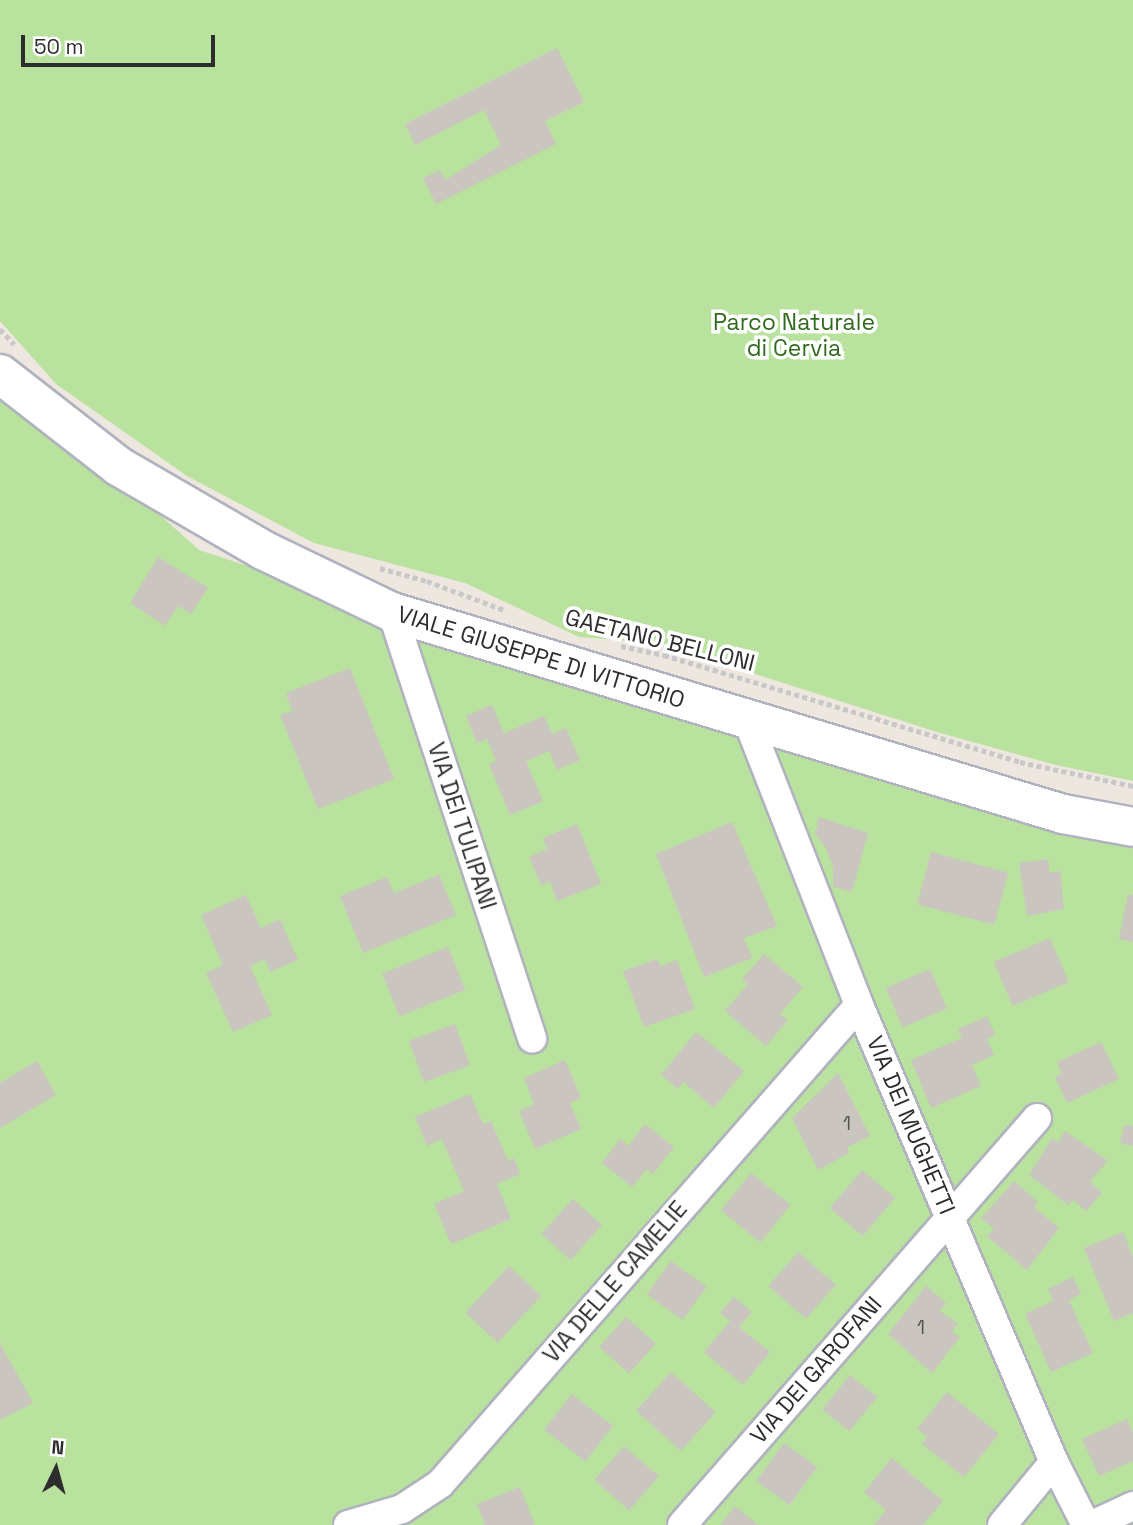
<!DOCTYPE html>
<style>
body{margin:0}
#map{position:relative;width:1133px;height:1525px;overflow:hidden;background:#eee7e0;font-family:"Space Grotesk",sans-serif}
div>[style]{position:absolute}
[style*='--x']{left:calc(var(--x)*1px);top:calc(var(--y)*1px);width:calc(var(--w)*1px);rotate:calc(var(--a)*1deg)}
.green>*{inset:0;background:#b8e29e}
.building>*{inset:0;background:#cac5be;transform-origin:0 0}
.path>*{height:4.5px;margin-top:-2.25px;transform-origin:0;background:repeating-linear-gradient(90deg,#c8c8c8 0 5px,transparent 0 8.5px)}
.roads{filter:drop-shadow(2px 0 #b0b3bd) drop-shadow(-2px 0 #b0b3bd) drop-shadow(0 2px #b0b3bd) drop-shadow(0 -2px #b0b3bd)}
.street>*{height:28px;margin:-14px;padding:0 14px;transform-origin:14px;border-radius:14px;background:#fff}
.secondary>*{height:38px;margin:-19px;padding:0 19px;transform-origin:19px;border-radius:19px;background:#fff}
span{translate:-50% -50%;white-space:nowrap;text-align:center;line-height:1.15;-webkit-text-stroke:7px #fff;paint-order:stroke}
.number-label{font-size:19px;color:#545351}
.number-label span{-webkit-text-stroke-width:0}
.park-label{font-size:23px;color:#306a1d}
.street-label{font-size:23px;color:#2d2d2d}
.north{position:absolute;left:21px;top:1434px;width:70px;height:70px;-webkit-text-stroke:5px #fff;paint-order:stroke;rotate:5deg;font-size:19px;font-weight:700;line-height:28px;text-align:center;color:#2d2d2d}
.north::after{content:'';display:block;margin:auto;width:24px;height:32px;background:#2d2d2d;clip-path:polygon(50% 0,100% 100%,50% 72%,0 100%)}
.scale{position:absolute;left:21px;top:35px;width:194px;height:32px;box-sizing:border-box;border:4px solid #2d2d2d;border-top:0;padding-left:9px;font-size:21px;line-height:24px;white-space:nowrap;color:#2d2d2d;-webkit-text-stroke:5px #fff;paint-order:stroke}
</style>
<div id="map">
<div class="green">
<div style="clip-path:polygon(0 0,1133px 0,1133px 781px,1056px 765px,940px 733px,658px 643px,579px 637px,465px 583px,314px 543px,187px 476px,56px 384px,0 321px)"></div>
<div style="clip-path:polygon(0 372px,199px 550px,712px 718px,1133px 809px,1133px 1525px,0 1525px)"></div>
</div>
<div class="building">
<div style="clip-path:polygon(557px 48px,584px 102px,545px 121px,556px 144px,436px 204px,423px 178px,440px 170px,445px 180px,501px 145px,484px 110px,415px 145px,405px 124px)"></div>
<div style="clip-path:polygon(158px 557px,208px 588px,191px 614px,178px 606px,165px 626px,130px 603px)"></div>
<div style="clip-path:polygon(350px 668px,394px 779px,318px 809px,280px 715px,292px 711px,286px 693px)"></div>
<div style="clip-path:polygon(492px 705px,504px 733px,544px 716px,552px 734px,566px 728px,580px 760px,557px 770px,549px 751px,526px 761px,543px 801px,510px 815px,489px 764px,496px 761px,487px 739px,477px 743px,466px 716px)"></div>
<div style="clip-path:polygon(819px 817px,868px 833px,852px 892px,833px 887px,833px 867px,826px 848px,815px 834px)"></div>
<div style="clip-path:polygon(732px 822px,777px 926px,744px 938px,752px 958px,704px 977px,656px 854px)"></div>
<div style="clip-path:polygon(577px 824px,601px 884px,557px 901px,550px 882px,541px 885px,529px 857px,547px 849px,543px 838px)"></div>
<div style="left:931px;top:852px;width:80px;height:54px;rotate:15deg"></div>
<div style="clip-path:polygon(1048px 859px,1050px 873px,1060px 871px,1064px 909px,1027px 916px,1019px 863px)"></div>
<div style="clip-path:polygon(439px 875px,456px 915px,363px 953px,340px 896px,387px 877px,394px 893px)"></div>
<div style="clip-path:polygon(1128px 894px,1133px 895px,1133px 942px,1119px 939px)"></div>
<div style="clip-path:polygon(246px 895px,261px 928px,280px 919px,298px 960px,270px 972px,265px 959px,250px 966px,272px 1015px,233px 1032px,206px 973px,223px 965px,201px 915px)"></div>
<div style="left:1050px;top:938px;width:48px;height:61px;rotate:67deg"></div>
<div style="left:448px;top:947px;width:46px;height:71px;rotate:68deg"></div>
<div style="clip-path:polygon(764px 954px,803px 987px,780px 1014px,788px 1020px,766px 1046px,725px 1011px,748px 984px,742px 979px)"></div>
<div style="clip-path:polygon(657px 959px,660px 966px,677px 960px,695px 1009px,644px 1027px,623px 971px)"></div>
<div style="left:930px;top:969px;width:43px;height:48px;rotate:67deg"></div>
<div style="clip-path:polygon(987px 1016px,995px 1035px,987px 1039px,994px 1055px,972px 1065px,981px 1086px,931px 1108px,911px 1060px,962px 1038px,958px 1029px)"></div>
<div style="left:455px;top:1024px;width:44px;height:49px;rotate:70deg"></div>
<div style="clip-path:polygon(696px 1032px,744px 1071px,714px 1108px,683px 1082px,678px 1089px,661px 1075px)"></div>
<div style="clip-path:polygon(1101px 1042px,1119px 1079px,1067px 1103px,1055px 1077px,1062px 1074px,1057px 1062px)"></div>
<div style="clip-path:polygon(565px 1060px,581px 1098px,570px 1103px,581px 1129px,535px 1149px,519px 1111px,534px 1104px,524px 1078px)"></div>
<div style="clip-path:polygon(37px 1061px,56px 1095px,0 1128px,0 1083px)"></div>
<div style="clip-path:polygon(838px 1073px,870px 1136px,848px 1147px,849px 1153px,818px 1170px,792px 1118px)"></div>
<div style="clip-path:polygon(470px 1094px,483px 1124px,491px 1121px,508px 1161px,514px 1158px,520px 1174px,497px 1184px,511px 1219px,451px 1244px,434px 1204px,464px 1191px,442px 1139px,427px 1146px,415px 1117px)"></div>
<div style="clip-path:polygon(645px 1124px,674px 1147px,653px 1174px,647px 1169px,632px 1187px,602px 1163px,620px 1139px,628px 1146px)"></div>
<div style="clip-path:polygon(1124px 1125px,1133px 1126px,1133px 1146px,1120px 1143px)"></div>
<div style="clip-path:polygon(1065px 1131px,1108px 1161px,1090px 1181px,1102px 1193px,1086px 1211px,1073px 1200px,1068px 1205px,1029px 1175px,1052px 1138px,1058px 1142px)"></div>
<div style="left:862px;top:1170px;width:43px;height:50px;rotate:40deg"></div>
<div style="left:751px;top:1173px;width:51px;height:48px;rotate:39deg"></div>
<div style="clip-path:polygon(1014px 1181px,1038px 1202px,1034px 1207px,1059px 1228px,1027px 1270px,987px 1236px,994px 1229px,981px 1218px)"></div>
<div style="left:573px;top:1199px;width:39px;height:47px;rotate:42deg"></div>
<div style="clip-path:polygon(1123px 1232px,1133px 1257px,1133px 1313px,1114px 1321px,1084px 1248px)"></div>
<div style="left:798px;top:1252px;width:50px;height:45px;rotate:41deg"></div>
<div style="left:671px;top:1261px;width:44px;height:41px;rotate:36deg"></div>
<div style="left:509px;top:1266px;width:44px;height:64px;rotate:43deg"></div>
<div style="clip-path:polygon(1073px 1277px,1081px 1294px,1069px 1300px,1093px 1353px,1051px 1372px,1025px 1314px,1053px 1301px,1048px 1289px)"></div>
<div style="clip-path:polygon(926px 1286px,946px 1303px,940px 1311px,958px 1324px,952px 1331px,960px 1337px,932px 1373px,888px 1334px)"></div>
<div style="clip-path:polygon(734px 1297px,752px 1312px,739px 1327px,770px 1352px,743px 1385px,704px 1352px,730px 1321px,720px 1313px)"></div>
<div style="left:626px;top:1317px;width:40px;height:40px;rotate:42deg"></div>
<div style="clip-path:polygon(0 1343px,33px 1403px,0 1420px)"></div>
<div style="left:671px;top:1372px;width:60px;height:52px;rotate:42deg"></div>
<div style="left:850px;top:1375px;width:35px;height:44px;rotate:39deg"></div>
<div style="clip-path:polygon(947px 1392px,999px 1434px,964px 1477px,922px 1444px,927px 1437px,917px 1429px)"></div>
<div style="left:572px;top:1394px;width:52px;height:45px;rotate:38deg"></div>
<div style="clip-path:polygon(1127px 1419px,1133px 1433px,1133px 1461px,1099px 1476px,1082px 1439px)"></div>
<div style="left:784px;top:1443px;width:41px;height:47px;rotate:36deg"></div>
<div style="left:624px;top:1446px;width:46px;height:45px;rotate:41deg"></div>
<div style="clip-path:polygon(892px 1458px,943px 1501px,923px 1525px,874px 1525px,886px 1510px,864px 1492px)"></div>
<div style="clip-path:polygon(520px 1487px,535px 1525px,485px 1525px,477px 1504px)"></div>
<div style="clip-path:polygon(735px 1506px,758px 1525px,720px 1525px)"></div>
</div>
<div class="path">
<div style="--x:0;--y:329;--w:21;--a:47"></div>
<div style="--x:380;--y:568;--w:49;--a:15.5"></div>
<div style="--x:427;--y:581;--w:82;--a:20.6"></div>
<div style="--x:621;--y:646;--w:44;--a:11.8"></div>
<div style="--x:664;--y:655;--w:372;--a:16.7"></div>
<div style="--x:1020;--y:762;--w:116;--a:12"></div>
</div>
<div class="roads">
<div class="street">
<div style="--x:392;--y:612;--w:449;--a:71.8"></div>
<div style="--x:747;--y:719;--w:307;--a:68.6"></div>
<div style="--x:859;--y:1005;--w:497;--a:66.9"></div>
<div style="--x:1054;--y:1462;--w:71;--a:63.1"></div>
<div style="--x:348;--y:1525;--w:56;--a:-16.5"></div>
<div style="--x:402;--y:1509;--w:45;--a:-33.3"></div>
<div style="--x:440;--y:1484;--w:636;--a:-48.82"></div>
<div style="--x:682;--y:1525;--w:540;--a:-48.9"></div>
<div style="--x:1002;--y:1525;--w:82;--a:-50.5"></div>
<div style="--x:1092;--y:1525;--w:45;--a:-24.9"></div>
</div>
<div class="secondary">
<div style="--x:0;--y:374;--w:150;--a:37.9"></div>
<div style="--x:118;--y:466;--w:168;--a:30.1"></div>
<div style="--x:263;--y:550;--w:143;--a:25.7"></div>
<div style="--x:392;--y:612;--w:701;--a:16.75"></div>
<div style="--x:1063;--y:814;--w:71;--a:10.5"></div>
</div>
</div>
<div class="number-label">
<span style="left:847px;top:1124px">1</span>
<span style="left:921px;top:1328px">1</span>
</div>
<div class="park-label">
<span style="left:794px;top:335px">Parco Naturale<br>di Cervia</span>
</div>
<div class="street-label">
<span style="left:660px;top:640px;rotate:14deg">GAETANO BELLONI</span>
<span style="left:541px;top:657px;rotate:17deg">VIALE GIUSEPPE DI VITTORIO</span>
<span style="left:462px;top:826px;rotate:72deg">VIA DEI TULIPANI</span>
<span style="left:911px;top:1125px;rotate:67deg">VIA DEI MUGHETTI</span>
<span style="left:615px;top:1282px;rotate:-49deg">VIA DELLE CAMELIE</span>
<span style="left:816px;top:1370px;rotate:-49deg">VIA DEI GAROFANI</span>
</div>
<div class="north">N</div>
<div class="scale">50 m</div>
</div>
